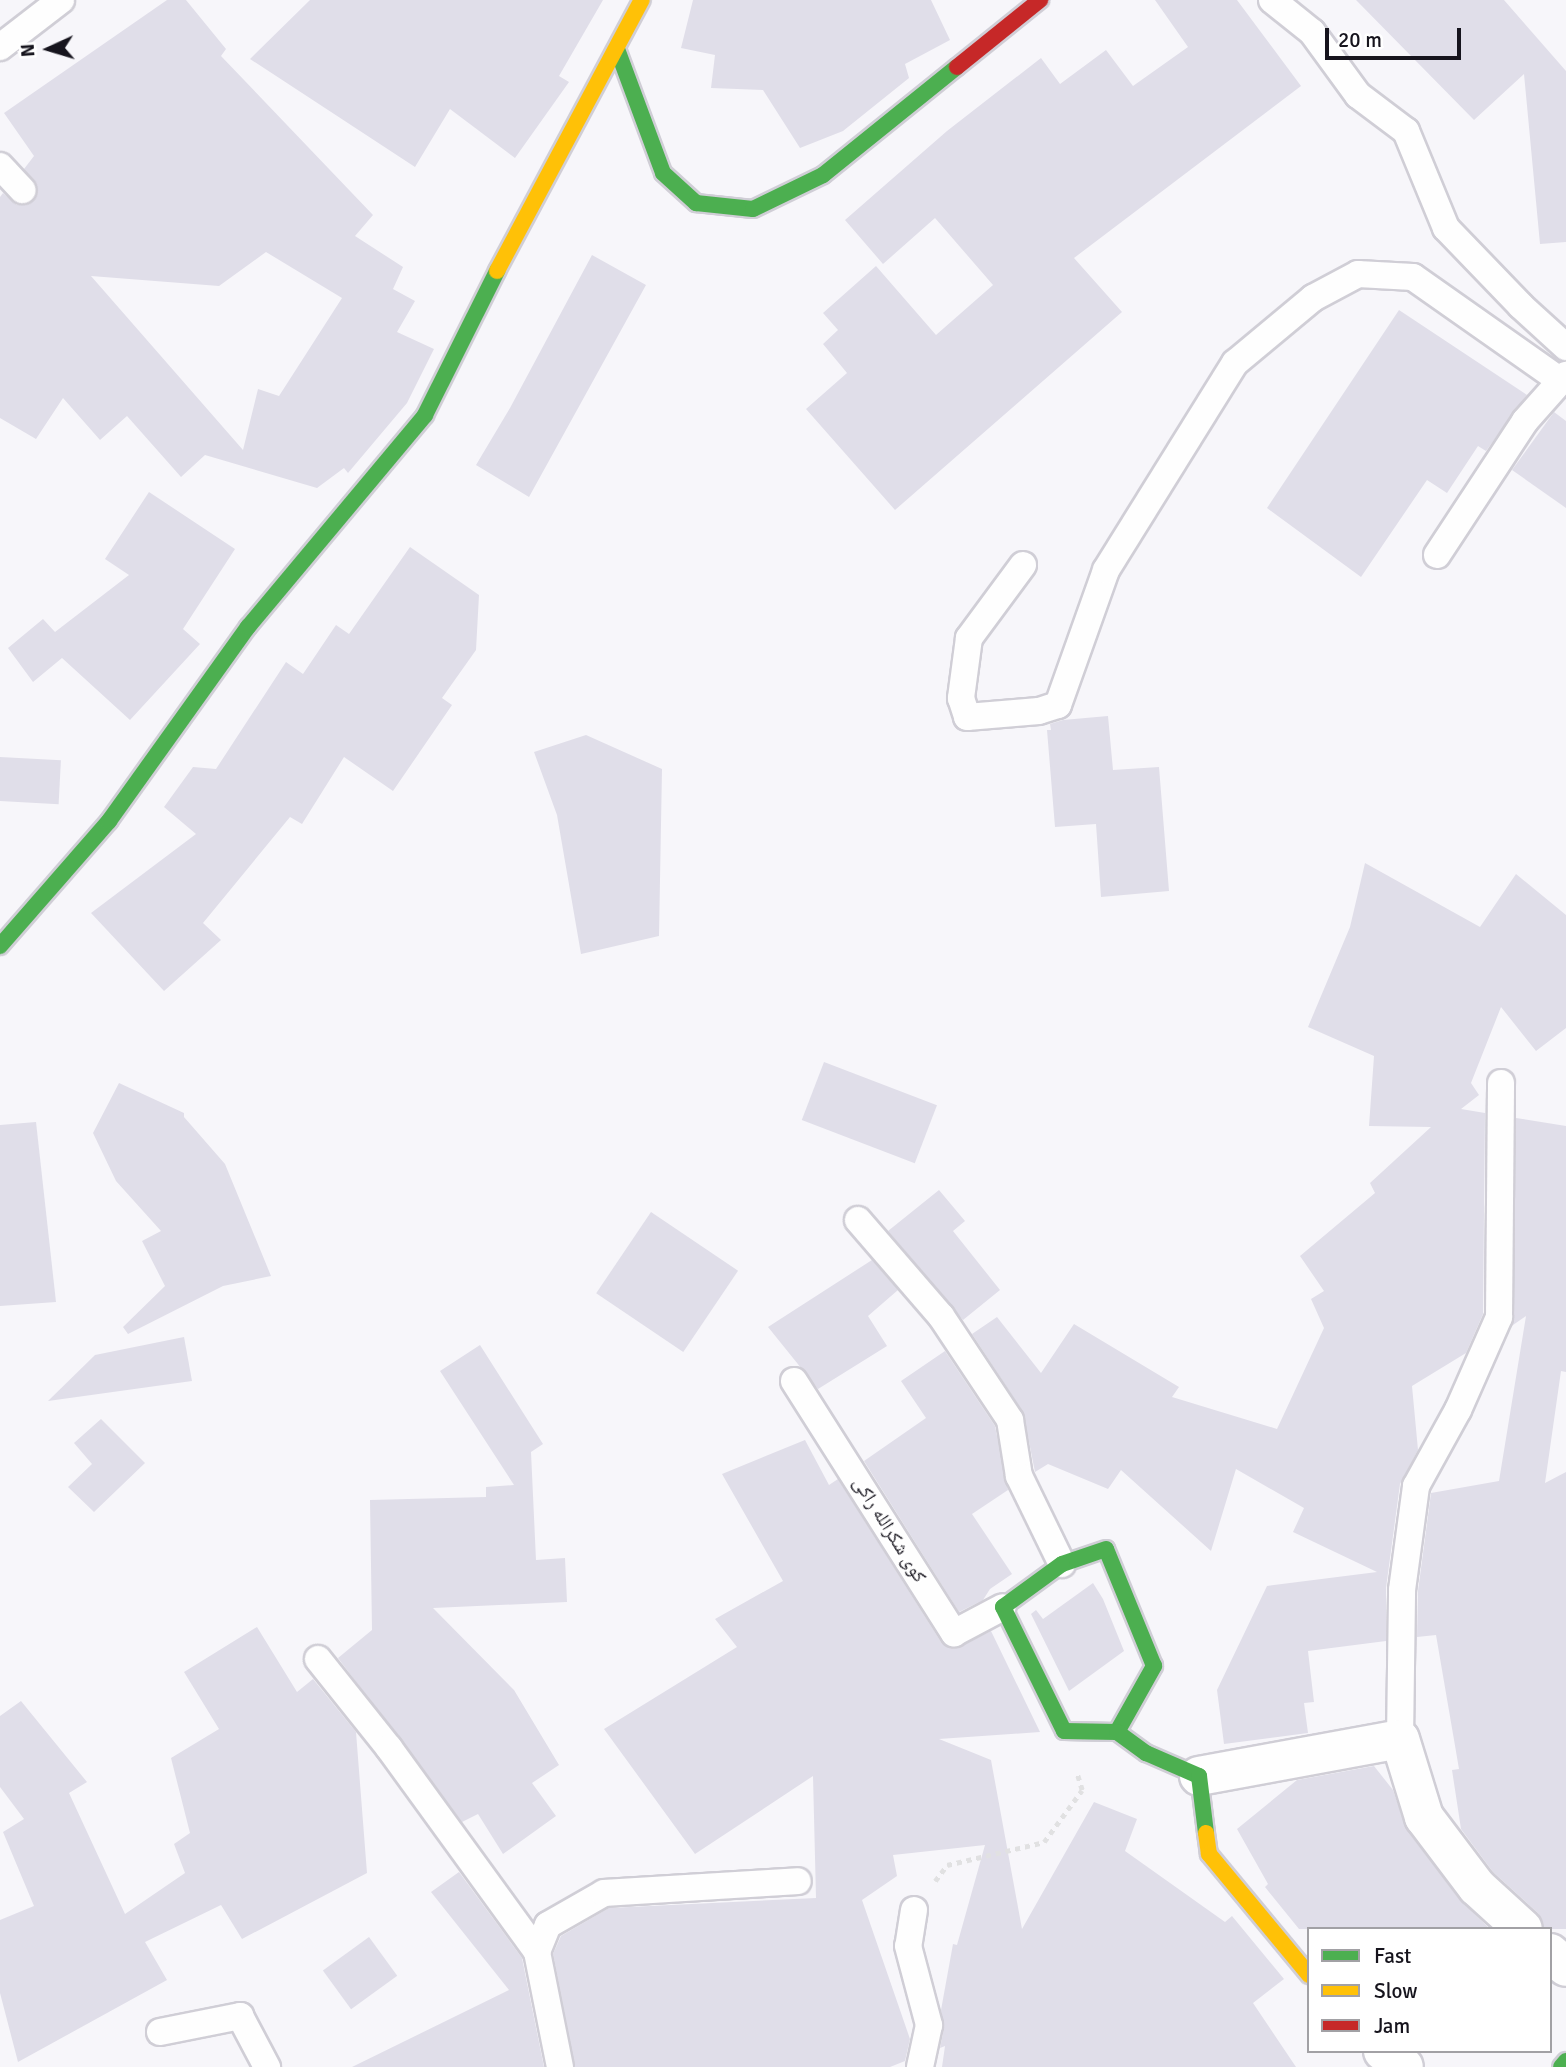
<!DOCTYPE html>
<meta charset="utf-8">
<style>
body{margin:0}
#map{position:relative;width:1566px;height:2067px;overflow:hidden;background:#f7f6fa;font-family:Signika,"Noto Naskh Arabic",sans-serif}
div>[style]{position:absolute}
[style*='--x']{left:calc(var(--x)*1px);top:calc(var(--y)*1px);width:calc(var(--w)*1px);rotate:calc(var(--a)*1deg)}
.building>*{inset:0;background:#e0dee9;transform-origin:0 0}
.path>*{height:4.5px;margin-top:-2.25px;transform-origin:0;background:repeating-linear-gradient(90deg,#e1e1e2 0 5px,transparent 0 10px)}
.roads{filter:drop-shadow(2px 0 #d0ced6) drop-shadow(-2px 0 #d0ced6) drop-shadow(0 2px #d0ced6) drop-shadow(0 -2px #d0ced6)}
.lane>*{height:26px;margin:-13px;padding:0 13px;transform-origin:13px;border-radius:13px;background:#fefefe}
.street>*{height:38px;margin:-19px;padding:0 19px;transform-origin:19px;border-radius:19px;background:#fefefe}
.fast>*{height:16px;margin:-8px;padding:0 8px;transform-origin:8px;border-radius:8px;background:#4caf50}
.slow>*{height:16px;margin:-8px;padding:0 8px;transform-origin:8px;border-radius:8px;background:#ffc107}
.jam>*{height:16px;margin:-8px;padding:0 8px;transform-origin:8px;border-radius:8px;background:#c62828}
span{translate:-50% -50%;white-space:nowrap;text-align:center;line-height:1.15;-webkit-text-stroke:5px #fff;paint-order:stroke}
.street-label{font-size:19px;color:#16141d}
.legend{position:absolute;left:1307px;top:1927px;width:245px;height:126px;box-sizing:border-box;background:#fff;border:2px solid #a2a1a5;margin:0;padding:9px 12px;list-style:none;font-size:21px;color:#16141d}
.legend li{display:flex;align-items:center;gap:14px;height:35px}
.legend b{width:35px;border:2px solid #a2a1a5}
.north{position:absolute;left:14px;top:14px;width:70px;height:70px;-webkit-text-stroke:5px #fff;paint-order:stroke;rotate:266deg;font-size:19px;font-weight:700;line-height:28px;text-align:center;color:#16141d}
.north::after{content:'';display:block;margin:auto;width:24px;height:32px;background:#16141d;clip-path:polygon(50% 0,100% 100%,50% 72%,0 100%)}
.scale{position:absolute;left:1325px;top:28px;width:136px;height:32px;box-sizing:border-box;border:4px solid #16141d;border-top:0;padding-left:9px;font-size:21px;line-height:24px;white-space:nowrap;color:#16141d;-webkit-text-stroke:5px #fff;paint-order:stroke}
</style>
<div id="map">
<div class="building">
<div style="clip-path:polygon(evenodd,167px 0,186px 0,226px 49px,221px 56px,373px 215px,355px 236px,403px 267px,393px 289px,415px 301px,397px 332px,434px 349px,407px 403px,348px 473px,344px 468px,317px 488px,205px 455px,181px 477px,127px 416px,100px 440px,63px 398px,36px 439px,0 418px,0 197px,3px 193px,17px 205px,26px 205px,37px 195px,37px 187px,24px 169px,34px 156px,4px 113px,167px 0,266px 252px,342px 298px,279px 396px,258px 389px,243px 450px,91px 276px,219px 286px,266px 252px)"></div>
<div style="clip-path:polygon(310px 0,603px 0,559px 76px,569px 82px,515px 158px,450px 109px,415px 167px,250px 59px)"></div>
<div style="clip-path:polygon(693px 0,931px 0,950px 40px,905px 64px,909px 78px,843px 131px,800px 148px,763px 90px,711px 88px,715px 55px,681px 48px)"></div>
<div style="clip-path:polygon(1155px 0,1237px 0,1301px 86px,1074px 258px,1122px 312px,895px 510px,806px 409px,847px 373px,823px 344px,838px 330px,823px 313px,876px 266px,936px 335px,993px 285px,935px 218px,883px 264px,845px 220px,947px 131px,1041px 58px,1060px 84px,1106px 50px,1133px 86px,1188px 47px)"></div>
<div style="clip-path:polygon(1356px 0,1504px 0,1566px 71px,1566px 242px,1540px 244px,1524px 74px,1474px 120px)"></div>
<div style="clip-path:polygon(592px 255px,646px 285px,529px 497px,476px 465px,510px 408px)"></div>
<div style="clip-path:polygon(1399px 310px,1527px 395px,1486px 451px,1478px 446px,1447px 493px,1427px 480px,1361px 577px,1267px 508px)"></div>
<div style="clip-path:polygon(1554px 412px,1566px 421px,1566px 508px,1512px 470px)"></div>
<div style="clip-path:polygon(149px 492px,235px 549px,183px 629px,200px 644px,130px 720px,62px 658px,33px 682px,8px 648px,43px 619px,55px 632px,129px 575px,105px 559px)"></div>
<div style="clip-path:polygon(410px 547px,479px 595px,476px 650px,442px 698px,452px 705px,393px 791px,344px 757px,302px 824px,290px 817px,203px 923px,221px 940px,164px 991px,91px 913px,196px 834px,164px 807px,193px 767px,216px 769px,286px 662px,303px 674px,336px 625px,349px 634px)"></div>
<div style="clip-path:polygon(1108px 716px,1113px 770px,1159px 767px,1169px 891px,1101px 897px,1096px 824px,1055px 827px,1047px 730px,1051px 730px,1050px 724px,1063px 720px)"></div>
<div style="clip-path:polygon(586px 735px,662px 769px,659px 936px,581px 954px,557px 815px,534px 752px)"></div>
<div style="left:0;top:757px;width:61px;height:44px;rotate:3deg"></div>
<div style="clip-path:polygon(1365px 863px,1480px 927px,1516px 874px,1566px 915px,1566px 1028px,1536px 1051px,1501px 1007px,1471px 1083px,1479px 1095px,1461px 1109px,1485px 1113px,1483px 1314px,1466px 1353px,1412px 1386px,1418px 1450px,1400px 1484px,1386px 1588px,1386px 1641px,1308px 1651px,1314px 1702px,1304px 1703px,1308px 1733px,1224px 1744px,1217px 1690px,1267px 1586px,1377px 1572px,1293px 1532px,1304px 1508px,1236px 1469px,1211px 1551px,1121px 1470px,1108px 1489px,1048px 1464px,1035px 1472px,1023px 1412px,972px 1334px,997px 1317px,1041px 1373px,1074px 1324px,1179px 1387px,1172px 1397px,1277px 1429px,1324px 1328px,1311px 1299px,1324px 1291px,1300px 1256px,1375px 1193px,1370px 1183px,1431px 1127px,1369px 1126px,1374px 1056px,1308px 1027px,1350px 927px)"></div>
<div style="left:824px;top:1062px;width:121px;height:62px;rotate:21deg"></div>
<div style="clip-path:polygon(119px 1083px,184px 1113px,184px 1117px,225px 1164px,271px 1276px,223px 1286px,128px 1334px,123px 1327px,165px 1286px,142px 1241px,161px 1231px,116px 1181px,93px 1133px)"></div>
<div style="clip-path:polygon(1516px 1118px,1566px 1126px,1566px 1372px,1561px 1371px,1545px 1483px,1566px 1472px,1566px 1929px,1544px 1929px,1538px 1913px,1493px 1872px,1461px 1829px,1452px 1770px,1459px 1769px,1436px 1635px,1417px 1637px,1418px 1591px,1431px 1493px,1499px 1481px,1526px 1316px,1513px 1325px)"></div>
<div style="clip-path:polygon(36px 1122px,56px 1302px,0 1306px,0 1125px)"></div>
<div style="clip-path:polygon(939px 1190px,965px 1221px,953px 1231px,1000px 1290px,963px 1320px,888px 1231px)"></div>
<div style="left:651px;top:1212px;width:105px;height:98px;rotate:34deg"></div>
<div style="clip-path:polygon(872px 1260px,898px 1290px,868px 1316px,887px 1346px,818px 1389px,768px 1327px)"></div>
<div style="clip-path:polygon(184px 1337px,192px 1381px,48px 1401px,95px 1355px)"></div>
<div style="clip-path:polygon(480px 1345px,543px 1444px,531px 1452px,536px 1560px,565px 1558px,567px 1602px,433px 1608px,514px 1690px,559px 1765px,532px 1783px,556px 1816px,503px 1854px,478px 1814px,462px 1822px,338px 1658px,372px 1630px,370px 1500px,486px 1497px,486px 1487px,514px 1485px,440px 1371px)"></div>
<div style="clip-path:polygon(945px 1351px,995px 1426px,1008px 1490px,972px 1514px,1012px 1574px,990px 1589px,983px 1600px,959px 1612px,864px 1461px,926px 1418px,901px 1381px)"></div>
<div style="clip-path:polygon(101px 1419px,145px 1463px,94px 1512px,68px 1487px,92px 1464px,74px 1443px)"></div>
<div style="clip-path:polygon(805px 1440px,829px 1485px,838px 1479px,941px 1642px,954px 1649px,991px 1631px,1040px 1732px,939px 1739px,991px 1760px,1022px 1929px,1094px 1802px,1137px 1819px,1125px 1851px,1225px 1922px,1232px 1916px,1284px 1979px,1253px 2003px,1296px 2067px,942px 2067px,945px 2046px,940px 2048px,944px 2028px,941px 2010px,953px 1944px,957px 1945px,985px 1845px,893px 1855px,897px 1876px,862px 1900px,910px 2039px,905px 2061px,890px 2067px,575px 2067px,553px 1954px,561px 1936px,609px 1908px,816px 1898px,813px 1776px,695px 1854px,604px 1729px,737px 1647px,715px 1619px,783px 1581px,722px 1474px)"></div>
<div style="clip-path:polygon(1093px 1583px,1103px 1599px,1124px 1651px,1069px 1691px,1031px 1614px,1036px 1610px,1043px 1619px)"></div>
<div style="clip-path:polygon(257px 1627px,297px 1692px,313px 1679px,356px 1732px,367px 1873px,242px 1939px,221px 1905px,145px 1942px,167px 1980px,18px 2062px,0 1993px,0 1920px,34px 1906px,3px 1832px,24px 1819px,0 1787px,0 1716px,21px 1701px,87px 1782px,69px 1793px,125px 1914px,185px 1873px,174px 1844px,190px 1833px,171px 1758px,219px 1729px,184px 1672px)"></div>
<div style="clip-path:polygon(1374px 1766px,1393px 1790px,1407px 1830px,1460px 1900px,1490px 1929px,1299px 1929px,1265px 1887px,1268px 1884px,1237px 1829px,1297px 1780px)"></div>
<div style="clip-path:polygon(459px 1872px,522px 1958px,544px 2067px,352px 2067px,509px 1990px,431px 1892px)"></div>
<div style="left:369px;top:1937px;width:48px;height:57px;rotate:54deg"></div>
</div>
<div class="path">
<div style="--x:935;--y:1881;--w:20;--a:-53"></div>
<div style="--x:947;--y:1865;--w:100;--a:-13.3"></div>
<div style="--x:1044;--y:1842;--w:64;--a:-53.8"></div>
<div style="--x:1082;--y:1790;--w:17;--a:-107"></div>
</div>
<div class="roads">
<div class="lane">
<div style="--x:1272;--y:0;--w:51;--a:38.7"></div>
<div style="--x:1312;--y:32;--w:78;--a:53.9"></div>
<div style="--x:1358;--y:95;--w:60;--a:36.9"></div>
<div style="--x:1406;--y:131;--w:105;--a:67.6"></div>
<div style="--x:1446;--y:228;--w:108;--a:46.1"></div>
<div style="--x:1521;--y:306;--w:61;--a:42.3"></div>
<div style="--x:0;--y:47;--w:77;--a:-37.6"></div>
<div style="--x:0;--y:166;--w:33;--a:47"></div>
<div style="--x:1437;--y:555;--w:160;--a:-56.7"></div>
<div style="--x:1525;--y:421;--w:62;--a:-48.3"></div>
<div style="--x:1023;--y:565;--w:91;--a:126.5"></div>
<div style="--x:969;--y:638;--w:61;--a:97.6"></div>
<div style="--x:961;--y:698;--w:20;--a:72"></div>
<div style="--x:967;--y:717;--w:72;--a:-4.8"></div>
<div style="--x:1039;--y:711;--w:20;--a:-18"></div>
<div style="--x:1058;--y:705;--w:143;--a:-70.4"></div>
<div style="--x:1106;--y:570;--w:244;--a:-58.1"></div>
<div style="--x:1235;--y:363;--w:102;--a:-39.8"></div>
<div style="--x:1313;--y:298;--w:51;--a:-28.1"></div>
<div style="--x:1358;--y:274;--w:55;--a:3.1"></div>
<div style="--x:1413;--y:277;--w:181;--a:35.1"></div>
<div style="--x:858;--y:1220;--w:127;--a:49.2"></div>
<div style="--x:941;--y:1316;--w:125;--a:56.4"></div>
<div style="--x:1010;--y:1420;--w:57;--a:80.9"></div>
<div style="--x:1019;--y:1476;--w:98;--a:64"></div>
<div style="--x:794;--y:1381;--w:299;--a:57.6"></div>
<div style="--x:954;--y:1633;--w:55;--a:-28"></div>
<div style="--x:318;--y:1659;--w:114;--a:51.4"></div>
<div style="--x:389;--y:1748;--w:252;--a:54"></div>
<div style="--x:1400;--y:1739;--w:149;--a:-89.2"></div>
<div style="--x:1402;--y:1590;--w:105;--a:-82.3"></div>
<div style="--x:1416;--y:1486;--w:87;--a:-61.1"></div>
<div style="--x:1458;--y:1410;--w:102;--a:-66.2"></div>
<div style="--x:1499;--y:1317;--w:234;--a:-89.5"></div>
<div style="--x:914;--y:1910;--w:36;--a:99"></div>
<div style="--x:908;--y:1946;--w:82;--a:75.1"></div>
<div style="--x:929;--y:2025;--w:43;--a:102.1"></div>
<div style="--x:160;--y:2032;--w:82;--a:-11.3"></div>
<div style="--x:240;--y:2016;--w:58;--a:62.1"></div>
<div style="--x:560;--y:2067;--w:117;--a:-101.3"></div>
<div style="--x:537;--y:1952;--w:29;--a:-68"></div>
<div style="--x:548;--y:1925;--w:64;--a:-29.7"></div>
<div style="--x:604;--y:1893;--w:194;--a:-3.5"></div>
</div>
<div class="street">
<div style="--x:1199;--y:1776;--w:204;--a:-10.4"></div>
<div style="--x:1400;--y:1739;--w:82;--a:72.9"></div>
<div style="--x:1424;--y:1817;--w:88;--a:52.9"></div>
<div style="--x:1477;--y:1887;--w:62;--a:42.4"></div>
<div style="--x:1550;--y:1953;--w:21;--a:41"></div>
<div style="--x:1383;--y:2051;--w:26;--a:37"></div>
</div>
<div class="fast">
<div style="--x:617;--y:49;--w:132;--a:69.6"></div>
<div style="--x:663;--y:173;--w:45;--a:42.3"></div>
<div style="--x:696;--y:203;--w:57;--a:6"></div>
<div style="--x:753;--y:209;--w:78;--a:-25.9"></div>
<div style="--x:823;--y:175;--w:172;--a:-38.9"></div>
<div style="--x:0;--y:946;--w:166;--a:-48.9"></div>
<div style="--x:109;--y:821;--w:239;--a:-54.4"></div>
<div style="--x:248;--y:627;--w:276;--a:-50.1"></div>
<div style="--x:425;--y:415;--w:161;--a:-63.4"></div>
<div style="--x:1117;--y:1732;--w:76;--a:-60.7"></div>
<div style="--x:1154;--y:1666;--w:126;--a:-112.3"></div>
<div style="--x:1106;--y:1549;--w:46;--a:161.2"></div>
<div style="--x:1062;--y:1564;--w:73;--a:143.9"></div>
<div style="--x:1003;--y:1607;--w:138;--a:63.8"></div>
<div style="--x:1064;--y:1731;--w:53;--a:1.1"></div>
<div style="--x:1117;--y:1732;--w:36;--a:36"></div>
<div style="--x:1146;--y:1753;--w:58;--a:23.5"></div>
<div style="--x:1199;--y:1776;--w:57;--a:83"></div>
<div style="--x:1561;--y:2067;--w:8;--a:-50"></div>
</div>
<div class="slow">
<div style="--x:497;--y:271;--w:307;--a:-61.9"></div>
<div style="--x:1206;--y:1833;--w:21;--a:82"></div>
<div style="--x:1209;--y:1854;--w:157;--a:50.4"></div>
</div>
<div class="jam">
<div style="--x:957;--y:67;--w:107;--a:-38.9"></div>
</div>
</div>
<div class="street-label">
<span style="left:889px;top:1530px;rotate:58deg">کوی شکرالله راکی</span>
</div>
<ul class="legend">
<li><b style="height:9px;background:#4caf50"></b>Fast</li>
<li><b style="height:9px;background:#ffc107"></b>Slow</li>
<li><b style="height:9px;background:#c62828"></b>Jam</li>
</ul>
<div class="north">N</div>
<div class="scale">20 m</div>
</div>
